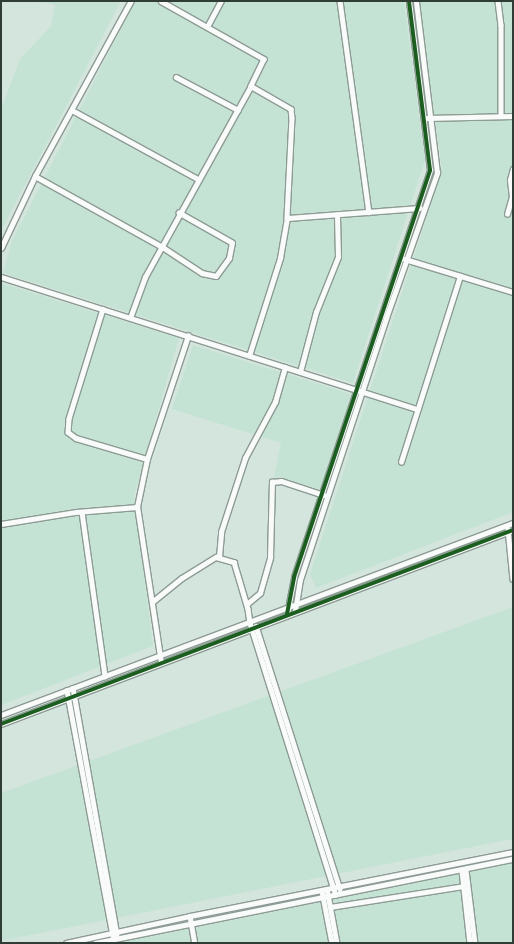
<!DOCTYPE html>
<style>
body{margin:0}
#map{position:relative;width:514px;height:944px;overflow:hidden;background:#d4e5dd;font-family:"DejaVu Sans",sans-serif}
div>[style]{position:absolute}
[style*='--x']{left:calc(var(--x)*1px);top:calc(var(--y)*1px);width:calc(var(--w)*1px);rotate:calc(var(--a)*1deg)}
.built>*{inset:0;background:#c5e3d5}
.roads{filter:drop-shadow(1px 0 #8d9b94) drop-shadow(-1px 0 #8d9b94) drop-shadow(0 1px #8d9b94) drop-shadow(0 -1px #8d9b94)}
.minor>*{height:4.5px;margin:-2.25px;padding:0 2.25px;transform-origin:2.25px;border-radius:2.25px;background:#f9fbfa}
.cycleway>*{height:4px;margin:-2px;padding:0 2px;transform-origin:2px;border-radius:2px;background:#1b5e20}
span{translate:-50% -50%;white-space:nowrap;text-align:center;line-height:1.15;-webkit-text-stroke:4px #d9faeb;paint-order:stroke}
.frame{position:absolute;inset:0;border:2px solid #303d37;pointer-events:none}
</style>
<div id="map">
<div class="built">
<div style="clip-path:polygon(41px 1px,121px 1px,1px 231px,1px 110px,20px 59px,51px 26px,55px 5px)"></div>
<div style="clip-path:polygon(135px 1px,404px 1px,425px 160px,353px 383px,3px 273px,12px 241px)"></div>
<div style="clip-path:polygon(419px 1px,513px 1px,513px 512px,316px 588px,310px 574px,442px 170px)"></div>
<div style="clip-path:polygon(1px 283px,179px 338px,134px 496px,153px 646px,1px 705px)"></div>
<div style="clip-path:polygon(193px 345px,351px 394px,320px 489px,274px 477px,281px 443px,172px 409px)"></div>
<div style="clip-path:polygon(513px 607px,513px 839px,1px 941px,1px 793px)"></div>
<div style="clip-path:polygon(513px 863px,513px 943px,119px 943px)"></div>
</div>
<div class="roads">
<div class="minor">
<div style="--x:161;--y:1;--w:118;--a:29.4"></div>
<div style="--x:264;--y:59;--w:30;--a:116"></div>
<div style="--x:251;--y:86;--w:46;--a:29.9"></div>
<div style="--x:291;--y:109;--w:9;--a:84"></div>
<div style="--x:292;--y:118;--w:100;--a:92.9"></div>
<div style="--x:287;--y:218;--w:133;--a:-4.3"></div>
<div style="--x:340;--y:1;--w:213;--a:82.2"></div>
<div style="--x:498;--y:1;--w:24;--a:83"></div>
<div style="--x:501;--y:25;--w:91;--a:90"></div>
<div style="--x:207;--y:27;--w:30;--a:-62"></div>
<div style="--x:176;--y:77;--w:70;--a:28"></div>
<div style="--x:72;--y:110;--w:144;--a:28.7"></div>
<div style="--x:427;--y:118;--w:86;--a:-1.3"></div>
<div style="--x:35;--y:176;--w:144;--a:29.1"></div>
<div style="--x:161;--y:246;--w:49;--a:33.4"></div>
<div style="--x:202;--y:273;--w:14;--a:12"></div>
<div style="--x:216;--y:276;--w:22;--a:-54"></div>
<div style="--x:229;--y:258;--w:15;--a:-79"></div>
<div style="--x:232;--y:243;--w:61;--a:-150.5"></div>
<div style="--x:507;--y:214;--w:18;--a:-74"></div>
<div style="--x:512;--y:197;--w:17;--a:-97"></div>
<div style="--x:510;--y:180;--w:11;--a:-75"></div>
<div style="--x:1;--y:248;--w:80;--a:-64.7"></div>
<div style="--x:35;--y:176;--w:200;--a:-61.3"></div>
<div style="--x:405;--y:259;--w:113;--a:17"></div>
<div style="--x:1;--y:277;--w:437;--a:17.6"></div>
<div style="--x:103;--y:309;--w:115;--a:107.2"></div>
<div style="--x:69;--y:419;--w:13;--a:94"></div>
<div style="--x:68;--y:432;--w:10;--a:37"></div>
<div style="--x:76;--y:438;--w:74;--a:16.5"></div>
<div style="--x:130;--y:318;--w:44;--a:-69.9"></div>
<div style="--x:145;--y:277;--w:218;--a:-61"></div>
<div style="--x:249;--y:356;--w:103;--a:-72.4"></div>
<div style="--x:280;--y:258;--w:41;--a:-80.1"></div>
<div style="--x:300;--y:372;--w:62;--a:-75.1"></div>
<div style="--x:316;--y:312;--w:59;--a:-68.2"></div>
<div style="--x:338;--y:257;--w:42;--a:-91.4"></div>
<div style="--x:401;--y:462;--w:195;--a:-72.4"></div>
<div style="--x:82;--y:512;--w:166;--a:82"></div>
<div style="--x:1;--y:524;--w:76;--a:-9.1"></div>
<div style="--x:76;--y:512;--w:61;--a:-4.7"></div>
<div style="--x:508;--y:529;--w:50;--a:84.3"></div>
<div style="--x:219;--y:557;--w:25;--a:-85"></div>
<div style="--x:221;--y:532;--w:78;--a:-72"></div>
<div style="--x:245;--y:458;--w:64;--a:-61.8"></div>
<div style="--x:275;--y:402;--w:36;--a:-74"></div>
<div style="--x:152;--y:602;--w:38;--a:-39"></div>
<div style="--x:182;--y:578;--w:40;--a:-32"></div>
<div style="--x:216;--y:557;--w:19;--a:16"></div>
<div style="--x:234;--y:562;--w:49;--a:73.4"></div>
<div style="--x:248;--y:609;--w:14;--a:82"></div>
<div style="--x:250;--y:623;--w:285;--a:72.5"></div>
<div style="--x:247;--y:604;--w:17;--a:-40"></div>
<div style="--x:260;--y:593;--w:37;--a:-74"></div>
<div style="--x:270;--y:557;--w:75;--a:-88.5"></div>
<div style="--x:272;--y:482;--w:9;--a:-6"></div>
<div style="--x:281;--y:481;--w:45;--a:18"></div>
<div style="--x:295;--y:611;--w:31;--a:-81"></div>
<div style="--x:300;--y:580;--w:276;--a:-71.8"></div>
<div style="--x:386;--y:318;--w:154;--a:-70.6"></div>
<div style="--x:437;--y:173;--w:173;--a:-97"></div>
<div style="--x:287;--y:614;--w:38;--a:-79"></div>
<div style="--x:294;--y:577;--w:429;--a:-71.5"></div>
<div style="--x:430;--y:170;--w:170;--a:-97.1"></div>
<div style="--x:256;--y:626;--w:276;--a:72.3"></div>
<div style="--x:161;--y:663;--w:158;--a:-98.7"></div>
<div style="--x:137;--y:507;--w:49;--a:-78.2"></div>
<div style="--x:147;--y:459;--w:130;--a:-71.6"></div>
<div style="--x:73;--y:688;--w:250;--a:79.9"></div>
<div style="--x:67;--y:690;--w:250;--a:79.4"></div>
<div style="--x:1;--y:715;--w:547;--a:-20.56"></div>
<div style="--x:1;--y:724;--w:548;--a:-20.75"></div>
<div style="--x:466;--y:870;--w:74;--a:83"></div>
<div style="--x:462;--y:871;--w:72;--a:83.7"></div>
<div style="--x:327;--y:889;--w:55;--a:79.5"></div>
<div style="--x:322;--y:891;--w:53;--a:79.1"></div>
<div style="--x:330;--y:907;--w:136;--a:-8.9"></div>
<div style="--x:190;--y:916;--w:27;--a:80"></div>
<div style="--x:66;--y:943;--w:127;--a:-12.3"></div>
<div style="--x:190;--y:916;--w:329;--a:-11.2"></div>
<div style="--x:95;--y:943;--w:426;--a:-11.4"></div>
</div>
</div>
<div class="cycleway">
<div style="--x:287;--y:614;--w:38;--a:-79"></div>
<div style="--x:294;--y:577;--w:429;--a:-71.5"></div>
<div style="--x:430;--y:170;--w:170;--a:-97.1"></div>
<div style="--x:1;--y:724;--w:548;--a:-20.75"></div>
</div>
<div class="frame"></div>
</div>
